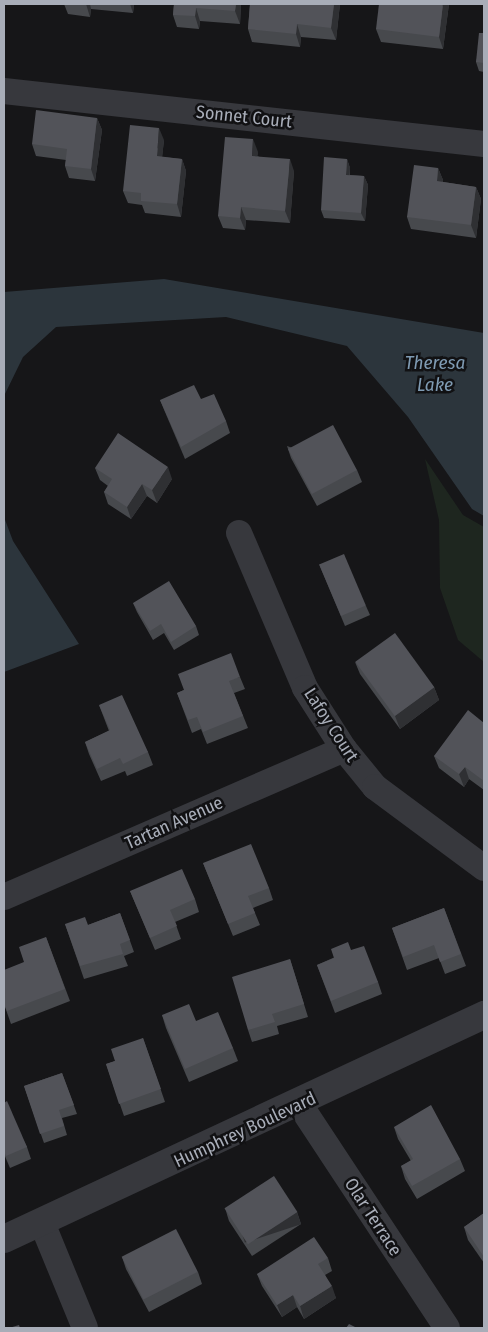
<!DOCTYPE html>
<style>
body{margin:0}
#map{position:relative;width:488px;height:1332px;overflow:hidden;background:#161618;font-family:"Fira Sans Condensed",sans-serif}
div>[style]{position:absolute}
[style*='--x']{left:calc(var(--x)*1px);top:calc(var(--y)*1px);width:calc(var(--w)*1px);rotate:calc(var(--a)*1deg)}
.green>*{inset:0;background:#1e261f}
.water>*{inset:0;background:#2c353c}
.minor>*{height:26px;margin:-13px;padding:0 13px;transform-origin:13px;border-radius:13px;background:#37383d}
.tertiary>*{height:28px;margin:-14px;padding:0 14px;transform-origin:14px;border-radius:14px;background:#37383d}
.wall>*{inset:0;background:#47494d}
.shaded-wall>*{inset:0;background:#2f3033;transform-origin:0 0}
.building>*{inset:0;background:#525359;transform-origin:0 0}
span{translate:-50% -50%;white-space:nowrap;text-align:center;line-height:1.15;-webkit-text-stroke:5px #111113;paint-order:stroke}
.street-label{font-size:18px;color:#a8adb8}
.water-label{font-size:19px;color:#7f9bb3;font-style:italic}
.frame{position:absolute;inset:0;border:5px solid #a8adb8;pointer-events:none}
</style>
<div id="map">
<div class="green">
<div style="clip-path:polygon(425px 459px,463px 515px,484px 527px,484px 662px,458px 640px,440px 588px,439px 520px)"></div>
</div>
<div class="water">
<div style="clip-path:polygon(164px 279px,484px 333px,484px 516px,472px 509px,408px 417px,347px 346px,226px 317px,56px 327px,23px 357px,4px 396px,4px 292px)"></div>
<div style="clip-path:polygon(4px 517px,13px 541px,79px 644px,4px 672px)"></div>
</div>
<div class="minor">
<div style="--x:4;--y:91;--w:483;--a:6.3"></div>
<div style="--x:239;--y:533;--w:168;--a:66.9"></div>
<div style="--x:305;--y:688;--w:72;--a:57.4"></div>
<div style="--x:344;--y:749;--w:49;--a:50.8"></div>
<div style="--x:375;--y:787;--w:136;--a:36.6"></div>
<div style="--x:4;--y:897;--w:371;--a:-23.5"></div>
<div style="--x:300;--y:1105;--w:267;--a:56.6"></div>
<div style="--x:42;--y:1223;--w:113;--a:67.7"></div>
</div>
<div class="tertiary">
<div style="--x:4;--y:1239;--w:530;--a:-25.02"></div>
</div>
<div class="wall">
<div style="clip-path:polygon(64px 4px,134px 4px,133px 13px,91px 9px,90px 17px,68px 14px)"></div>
<div style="clip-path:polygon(174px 4px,241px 4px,240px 24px,200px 21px,199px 29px,177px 27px,173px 15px)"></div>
<div style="clip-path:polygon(250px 4px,340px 4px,336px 40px,301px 37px,300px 47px,252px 42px,248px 29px)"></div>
<div style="clip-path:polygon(449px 4px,443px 49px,381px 42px,376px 29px)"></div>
<div style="clip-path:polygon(484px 33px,484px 72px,479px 71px,476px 62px)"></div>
<div style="clip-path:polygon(97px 118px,102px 130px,95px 181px,69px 178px,65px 166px,66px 160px,36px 156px,32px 144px)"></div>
<div style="clip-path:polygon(164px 140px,162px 157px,182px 159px,186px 171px,181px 217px,145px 213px,142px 205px,128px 203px,123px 191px)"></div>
<div style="clip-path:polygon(258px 152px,257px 156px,294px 171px,290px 223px,246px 220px,245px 230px,223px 228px,218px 216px)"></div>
<div style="clip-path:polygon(347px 159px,350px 168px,350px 175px,364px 176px,368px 185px,365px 221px,324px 218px,321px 210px)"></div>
<div style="clip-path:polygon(438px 168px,443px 180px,443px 182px,476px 187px,481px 199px,476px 238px,411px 229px,407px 217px)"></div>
<div style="clip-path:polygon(201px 399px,226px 421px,230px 433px,185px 459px,165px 412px,160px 400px)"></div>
<div style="clip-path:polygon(287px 446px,357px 470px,362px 482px,317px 506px,291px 458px)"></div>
<div style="clip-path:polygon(95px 468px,172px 479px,157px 503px,147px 496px,131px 519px,108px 504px,104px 492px,108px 486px,100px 480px)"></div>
<div style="clip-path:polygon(319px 564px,366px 606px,370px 615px,345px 626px)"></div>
<div style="clip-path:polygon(133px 603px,196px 626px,199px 635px,174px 650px,164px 633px,153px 640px,137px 612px)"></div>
<div style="clip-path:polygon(355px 662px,434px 687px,439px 700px,400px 729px,360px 674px)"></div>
<div style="clip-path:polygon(240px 677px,245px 689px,234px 693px,248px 728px,207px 744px,201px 729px,192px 733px,177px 693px,184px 690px)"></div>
<div style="clip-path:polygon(99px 705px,148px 752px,153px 765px,127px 776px,125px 771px,101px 781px,89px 754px,85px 742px,109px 731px)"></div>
<div style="clip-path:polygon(484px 723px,484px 790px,469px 779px,464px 787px,439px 768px,434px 756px)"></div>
<div style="clip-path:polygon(203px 863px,269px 888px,273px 900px,253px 908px,260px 925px,233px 936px)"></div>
<div style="clip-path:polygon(130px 891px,195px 899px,199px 912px,175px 922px,181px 939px,155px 950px)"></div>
<div style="clip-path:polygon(444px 908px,466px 966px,445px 974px,439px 958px,407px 970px,392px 928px)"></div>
<div style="clip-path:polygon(120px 913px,134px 952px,124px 956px,128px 966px,84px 979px,65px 924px,88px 925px)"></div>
<div style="clip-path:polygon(46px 937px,70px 1001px,11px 1024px,4px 1004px,24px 962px)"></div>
<div style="clip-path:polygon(351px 950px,378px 982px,382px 994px,335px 1013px,317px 965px)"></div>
<div style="clip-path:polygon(290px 959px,308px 1017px,277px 1026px,279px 1034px,252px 1042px,248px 1030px)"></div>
<div style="clip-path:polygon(162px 1015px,196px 1021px,233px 1048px,238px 1061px,189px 1082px,166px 1028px)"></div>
<div style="clip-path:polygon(143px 1038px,165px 1102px,124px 1116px,106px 1064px,115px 1061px)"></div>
<div style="clip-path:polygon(62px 1073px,77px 1114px,62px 1118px,67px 1135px,44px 1143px,24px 1086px)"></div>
<div style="clip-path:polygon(4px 1103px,27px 1147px,31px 1159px,10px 1168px,4px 1154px)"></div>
<div style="clip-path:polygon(394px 1127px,460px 1159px,465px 1171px,417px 1199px,405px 1179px,401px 1166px,411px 1161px,398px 1139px)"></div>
<div style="clip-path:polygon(225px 1208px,297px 1212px,301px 1224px,252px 1256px,229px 1221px)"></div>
<div style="clip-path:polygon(484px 1213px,484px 1263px,468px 1240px,464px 1227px)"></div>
<div style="clip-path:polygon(122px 1257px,198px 1272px,202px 1284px,149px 1312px,126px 1269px)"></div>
<div style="clip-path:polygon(328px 1258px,332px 1271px,325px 1275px,336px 1298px,304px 1319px,297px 1307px,282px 1317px,262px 1286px,257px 1274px)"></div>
</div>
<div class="shaded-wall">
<div style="clip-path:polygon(86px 4px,90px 4px,91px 9px,90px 17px)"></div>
<div style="clip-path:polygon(130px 4px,134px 4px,133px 13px)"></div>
<div style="clip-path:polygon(236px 4px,241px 4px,240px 24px,235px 11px)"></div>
<div style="clip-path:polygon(334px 4px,340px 4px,336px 40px,331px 28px)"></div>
<div style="clip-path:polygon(443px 4px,449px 4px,443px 49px,439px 37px)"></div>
<div style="clip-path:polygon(196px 8px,200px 21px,199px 29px,195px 16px)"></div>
<div style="clip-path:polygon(297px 24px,301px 37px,300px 47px,296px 34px)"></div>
<div style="clip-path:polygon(97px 118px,102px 130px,95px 181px,91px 169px)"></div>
<div style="clip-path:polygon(159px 128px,164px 140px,161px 168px,157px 156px)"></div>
<div style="clip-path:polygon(253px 139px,258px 152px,256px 168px,252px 156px)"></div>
<div style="clip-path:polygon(182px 159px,186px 171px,181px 217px,177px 204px)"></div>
<div style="clip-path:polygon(290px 159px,294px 171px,290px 223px,285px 211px)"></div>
<div style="clip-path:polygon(347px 159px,350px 168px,349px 183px,346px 175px)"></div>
<div style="clip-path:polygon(438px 168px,443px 180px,441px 194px,437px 181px)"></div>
<div style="clip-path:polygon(364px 176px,368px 185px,365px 221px,361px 213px)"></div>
<div style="clip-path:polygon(476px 187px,481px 199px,476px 238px,471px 225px)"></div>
<div style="clip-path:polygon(241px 207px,246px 220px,245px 230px,240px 218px)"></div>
<div style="clip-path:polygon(168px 467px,172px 479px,157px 503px,152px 490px)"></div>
<div style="clip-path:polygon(142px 484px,147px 496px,131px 519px,127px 507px)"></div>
<div style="clip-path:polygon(434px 687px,439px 700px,400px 729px,395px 716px)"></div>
<div style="clip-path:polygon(465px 767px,469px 779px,464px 787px,459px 774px)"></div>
<div style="left:297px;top:1212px;width:13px;height:59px;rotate:72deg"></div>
<div style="clip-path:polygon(332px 1286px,336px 1298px,304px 1319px,300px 1306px)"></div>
<div style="clip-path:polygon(293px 1295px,297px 1307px,282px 1317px,277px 1305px)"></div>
</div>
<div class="building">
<div style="clip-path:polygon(174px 4px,236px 4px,235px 11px,196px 8px,195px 16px,173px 15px)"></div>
<div style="clip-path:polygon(250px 4px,334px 4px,331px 28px,297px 24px,296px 34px,248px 29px)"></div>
<div style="clip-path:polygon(379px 4px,443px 4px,439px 37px,376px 29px)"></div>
<div style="clip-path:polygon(479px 33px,484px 33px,484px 63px,476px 62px)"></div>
<div style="clip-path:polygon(36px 110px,97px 118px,91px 169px,65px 166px,67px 149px,32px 144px)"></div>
<div style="clip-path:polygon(130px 125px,159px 128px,157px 156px,182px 159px,177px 204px,141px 201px,141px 193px,123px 191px)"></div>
<div style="clip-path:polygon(225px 137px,253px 139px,252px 156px,290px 159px,285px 211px,241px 207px,240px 218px,218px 216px)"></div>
<div style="clip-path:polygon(324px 157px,347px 159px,346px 175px,364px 176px,361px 213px,321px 210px)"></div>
<div style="clip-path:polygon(414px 165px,438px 168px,437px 181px,476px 187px,471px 225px,407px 217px)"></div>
<div style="clip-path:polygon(194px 385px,201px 399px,214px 394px,226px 421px,181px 447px,160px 400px)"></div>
<div style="left:333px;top:425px;width:51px;height:51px;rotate:62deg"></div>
<div style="clip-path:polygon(118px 433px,168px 467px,152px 490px,142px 484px,127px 507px,104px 492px,112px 479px,95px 468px)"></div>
<div style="left:344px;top:554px;width:56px;height:27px;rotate:67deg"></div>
<div style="clip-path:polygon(169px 581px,196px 626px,171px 642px,161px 624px,150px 631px,133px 603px)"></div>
<div style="left:395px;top:633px;width:67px;height:49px;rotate:54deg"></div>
<div style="clip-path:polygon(231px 653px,240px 677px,229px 681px,243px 716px,203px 732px,197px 717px,188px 720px,177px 693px,184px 690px,178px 674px)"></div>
<div style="clip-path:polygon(122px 695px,148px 752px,123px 764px,120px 758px,97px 769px,85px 742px,110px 730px,99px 705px)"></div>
<div style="clip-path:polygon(468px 710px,484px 723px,484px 781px,465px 767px,459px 774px,434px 756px)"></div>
<div style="clip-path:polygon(251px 844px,269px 888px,248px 896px,255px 913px,228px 924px,203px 863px)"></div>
<div style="clip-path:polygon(182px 869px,195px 899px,170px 910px,177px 926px,150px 938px,130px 891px)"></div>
<div style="clip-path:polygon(444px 908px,461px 954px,440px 962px,434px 945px,403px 957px,392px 928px)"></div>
<div style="clip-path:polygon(120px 913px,130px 940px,120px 944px,123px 954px,80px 966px,65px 924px,85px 917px,88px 925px)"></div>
<div style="clip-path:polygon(46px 937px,65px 989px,7px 1011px,4px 1004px,4px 970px,24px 962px,19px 947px)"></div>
<div style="clip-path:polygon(348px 942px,351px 950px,364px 946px,378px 982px,331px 1001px,317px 965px,334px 958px,331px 949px)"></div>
<div style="clip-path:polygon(290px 959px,304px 1004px,272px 1014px,275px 1022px,248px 1030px,232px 977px)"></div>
<div style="clip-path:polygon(189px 1004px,196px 1021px,218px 1012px,233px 1048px,185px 1069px,162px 1015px)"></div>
<div style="clip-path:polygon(143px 1038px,161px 1089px,119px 1104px,106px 1064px,115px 1061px,111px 1049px)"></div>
<div style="clip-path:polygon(62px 1073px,74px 1105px,59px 1110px,64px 1126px,40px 1134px,24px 1086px)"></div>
<div style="clip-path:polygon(7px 1101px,27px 1147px,6px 1156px,4px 1151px,4px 1103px)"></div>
<div style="clip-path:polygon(431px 1105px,460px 1159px,412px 1186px,401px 1166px,413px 1159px,394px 1127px)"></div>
<div style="left:274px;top:1176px;width:43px;height:59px;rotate:57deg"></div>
<div style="clip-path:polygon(484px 1213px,484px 1257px,464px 1227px)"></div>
<div style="left:176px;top:1229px;width:48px;height:61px;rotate:63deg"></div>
<div style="clip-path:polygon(314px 1237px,328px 1258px,318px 1264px,332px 1286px,300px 1306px,293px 1295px,277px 1305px,257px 1274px)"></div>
<div style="clip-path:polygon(349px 1324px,357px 1328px,346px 1328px)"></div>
<div style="clip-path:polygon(19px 1325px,20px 1328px,9px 1328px)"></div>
</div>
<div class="street-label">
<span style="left:244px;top:117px;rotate:6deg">Sonnet Court</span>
<span style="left:331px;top:725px;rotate:57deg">Lafoy Court</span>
<span style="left:174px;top:823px;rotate:-24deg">Tartan Avenue</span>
<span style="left:245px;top:1130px;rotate:-25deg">Humphrey Boulevard</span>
<span style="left:373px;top:1217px;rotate:57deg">Olar Terrace</span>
</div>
<div class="water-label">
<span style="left:435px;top:374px">Theresa<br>Lake</span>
</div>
<div class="frame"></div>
</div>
